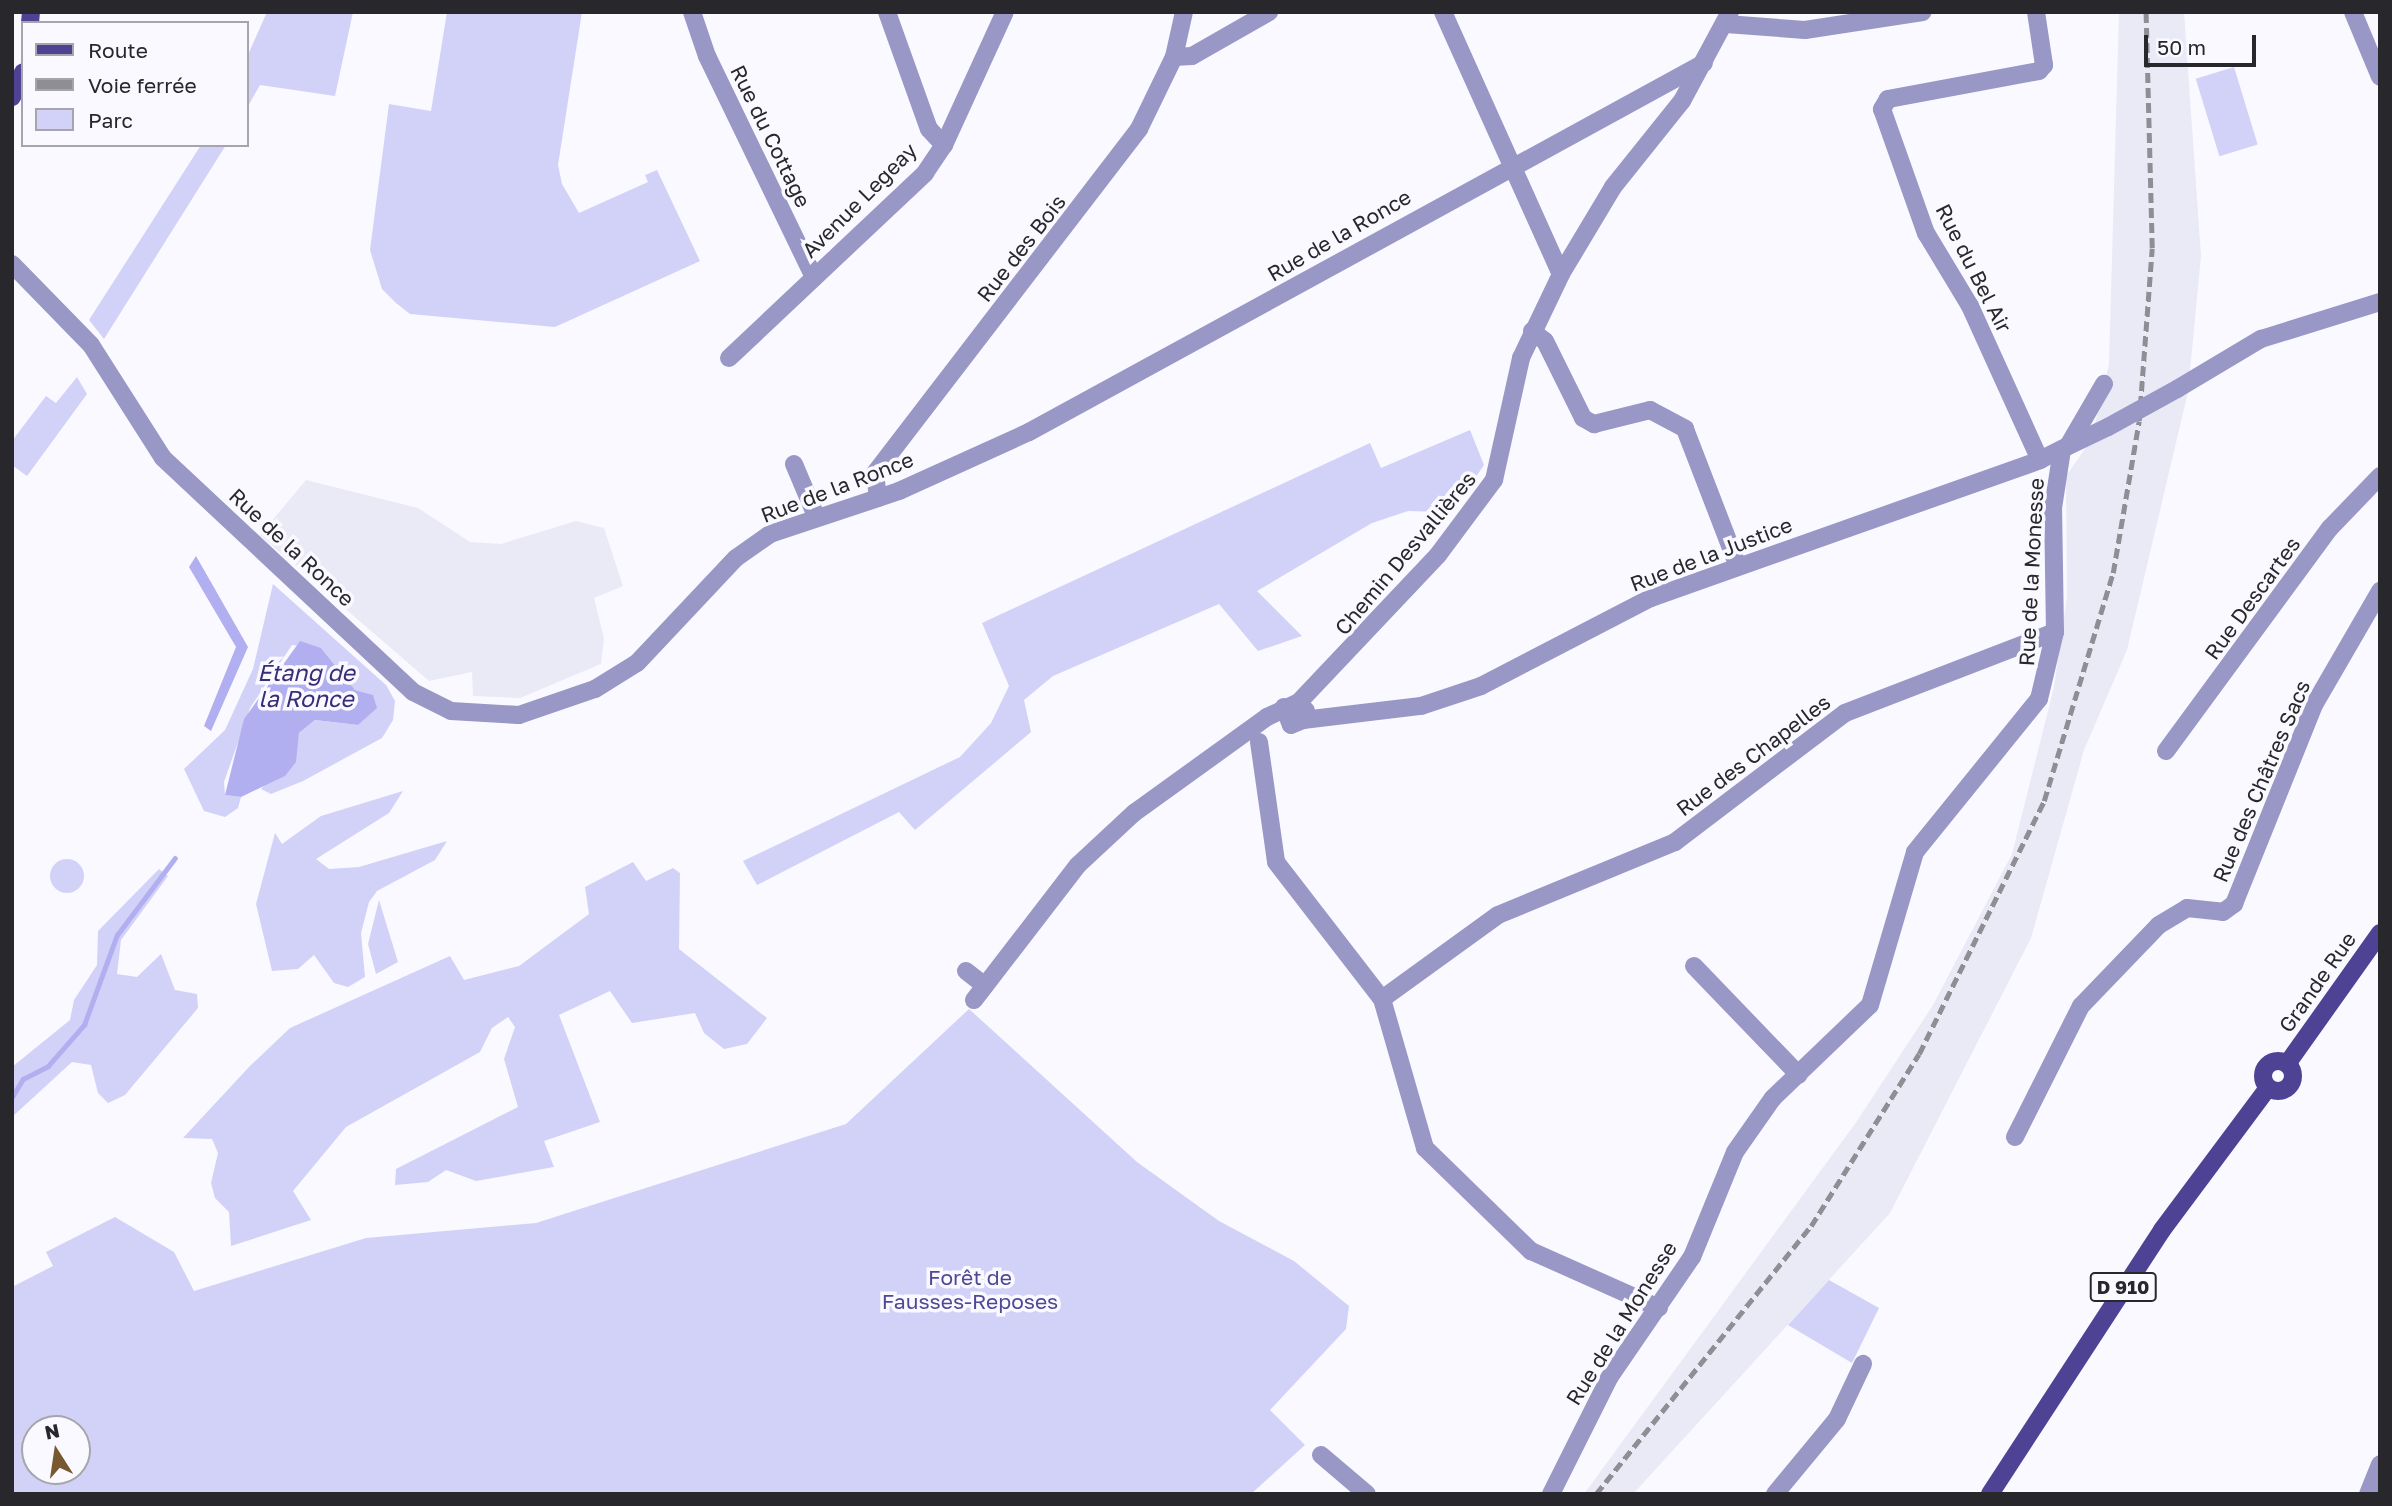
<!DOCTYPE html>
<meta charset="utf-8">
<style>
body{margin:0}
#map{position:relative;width:2392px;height:1506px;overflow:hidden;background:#f9f9ff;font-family:"Golos Text",sans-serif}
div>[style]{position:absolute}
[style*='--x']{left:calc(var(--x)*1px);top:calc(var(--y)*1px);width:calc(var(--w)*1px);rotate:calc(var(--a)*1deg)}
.built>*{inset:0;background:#eaeaf6}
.green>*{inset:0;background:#d2d2f8;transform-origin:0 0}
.round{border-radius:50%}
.water>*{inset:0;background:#b2aff0}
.stream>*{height:4.5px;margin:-2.25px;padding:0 2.25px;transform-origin:2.25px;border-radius:2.25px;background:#b2aff0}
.minor>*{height:18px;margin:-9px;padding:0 9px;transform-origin:9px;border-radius:9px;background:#9897c6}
.major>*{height:18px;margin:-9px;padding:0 9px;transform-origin:9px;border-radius:9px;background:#4d4294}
.major>.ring{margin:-9px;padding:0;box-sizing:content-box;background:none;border:18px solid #4d4294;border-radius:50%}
.rail>*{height:4.5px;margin-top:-2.25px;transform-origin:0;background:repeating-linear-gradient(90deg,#8e8e94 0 10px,transparent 0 15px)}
.minor-bridge>*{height:18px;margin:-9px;padding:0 9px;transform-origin:9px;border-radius:9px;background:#9897c6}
span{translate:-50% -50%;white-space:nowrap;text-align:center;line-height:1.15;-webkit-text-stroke:7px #f9f9ff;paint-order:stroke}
.shield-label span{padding:2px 5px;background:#f9f9ff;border:2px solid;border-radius:5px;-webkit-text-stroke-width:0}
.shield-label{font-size:19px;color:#27272c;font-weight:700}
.street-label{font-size:21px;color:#27272c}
.park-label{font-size:21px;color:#514895}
.water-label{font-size:23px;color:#392d78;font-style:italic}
.frame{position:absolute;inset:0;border:14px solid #27272c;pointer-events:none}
.legend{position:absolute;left:21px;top:21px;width:228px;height:126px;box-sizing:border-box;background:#f9f9ff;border:2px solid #a5a5ab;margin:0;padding:9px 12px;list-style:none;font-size:21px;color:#27272c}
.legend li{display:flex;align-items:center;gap:14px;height:35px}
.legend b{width:35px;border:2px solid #a5a5ab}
.north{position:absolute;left:21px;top:1415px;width:70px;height:70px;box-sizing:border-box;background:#f9f9ff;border:2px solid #a5a5ab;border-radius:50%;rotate:348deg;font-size:19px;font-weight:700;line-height:28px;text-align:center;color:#27272c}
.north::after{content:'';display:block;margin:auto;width:24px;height:32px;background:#79582f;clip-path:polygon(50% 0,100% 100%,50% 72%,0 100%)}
.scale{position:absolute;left:2144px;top:35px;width:112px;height:32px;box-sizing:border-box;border:4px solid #27272c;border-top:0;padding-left:9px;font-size:21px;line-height:24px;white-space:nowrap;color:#27272c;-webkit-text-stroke:5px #f9f9ff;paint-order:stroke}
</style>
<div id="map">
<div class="built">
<div style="clip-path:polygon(2119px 12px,2184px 12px,2201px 256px,2188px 392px,2127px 650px,2084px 750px,2031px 938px,1890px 1213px,1633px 1494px,1584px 1494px,1857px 1121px,1933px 1005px,2012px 854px,2054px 687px,2067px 597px,2066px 476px,2091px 440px,2109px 364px)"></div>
<div style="clip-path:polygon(306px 480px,418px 508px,470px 542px,501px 544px,576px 521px,604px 528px,623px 586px,594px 598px,604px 638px,601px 664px,520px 698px,473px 696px,472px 672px,429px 681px,260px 535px)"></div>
</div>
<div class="green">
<div style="clip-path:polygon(267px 12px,353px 12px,335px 96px,260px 85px,247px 108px,247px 57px)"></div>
<div style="clip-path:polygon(447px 12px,582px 12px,558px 165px,562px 184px,579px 213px,648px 182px,645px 175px,657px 170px,700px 261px,555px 327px,410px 314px,396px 303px,382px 289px,370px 250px,389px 104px,431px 111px)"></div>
<div style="left:2234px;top:67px;width:81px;height:40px;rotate:73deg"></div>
<div style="clip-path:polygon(201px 145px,226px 145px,104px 339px,89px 320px)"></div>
<div style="clip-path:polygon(77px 377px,87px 394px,27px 476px,12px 465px,12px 441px,46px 396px,56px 403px)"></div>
<div style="clip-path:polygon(1470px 430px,1484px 465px,1458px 503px,1442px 512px,1408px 511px,1372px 523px,1257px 591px,1302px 636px,1258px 651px,1219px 604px,1053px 676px,1024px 700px,1031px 732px,915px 830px,899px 812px,757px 885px,743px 861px,960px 757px,991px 723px,1009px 686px,982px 623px,1370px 443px,1381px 468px)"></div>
<div style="clip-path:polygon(273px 584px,386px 685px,395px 701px,393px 720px,382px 738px,303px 781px,271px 794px,261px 789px,296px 752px,299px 733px,315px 720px,358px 725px,369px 694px,355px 690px,321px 648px,292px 645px,250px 708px,224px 782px,225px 795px,241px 797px,238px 808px,225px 817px,204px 811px,184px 769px,225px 730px,253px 669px)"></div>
<div style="clip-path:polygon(403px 791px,389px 813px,316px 859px,329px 869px,359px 867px,447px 841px,435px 860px,377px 891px,369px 902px,361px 933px,365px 977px,348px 987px,334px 983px,314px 955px,298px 969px,272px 971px,256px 904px,275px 833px,282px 844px,321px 816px)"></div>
<div class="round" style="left:50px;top:859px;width:34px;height:34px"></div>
<div style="clip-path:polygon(633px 862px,646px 881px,673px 868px,680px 873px,679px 949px,767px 1018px,747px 1044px,724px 1049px,704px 1033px,695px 1013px,632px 1023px,610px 991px,559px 1015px,600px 1122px,544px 1141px,554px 1167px,476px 1181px,446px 1170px,428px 1182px,395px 1185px,396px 1169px,518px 1107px,504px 1059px,515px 1027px,508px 1017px,492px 1028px,480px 1052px,346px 1127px,293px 1191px,311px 1220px,231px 1246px,229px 1212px,215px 1198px,211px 1183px,218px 1153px,212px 1139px,183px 1138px,249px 1067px,290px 1028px,450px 956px,464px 980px,519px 966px,589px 914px,585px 887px)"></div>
<div style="clip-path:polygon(159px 869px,168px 876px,121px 940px,117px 974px,137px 977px,161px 954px,175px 990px,197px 994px,198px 1008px,125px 1095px,108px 1103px,98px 1093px,91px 1065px,72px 1062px,12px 1117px,12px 1067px,70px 1020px,74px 1000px,97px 965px,98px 931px)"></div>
<div style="clip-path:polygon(379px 900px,398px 962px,376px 974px,368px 944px)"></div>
<div style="clip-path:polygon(evenodd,969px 1009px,1137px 1162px,1219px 1221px,1294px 1261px,1349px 1306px,1346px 1329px,1270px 1410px,1305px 1445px,1251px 1494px,12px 1494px,12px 1287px,53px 1266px,46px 1252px,115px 1217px,174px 1252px,194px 1291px,366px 1238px,536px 1223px,846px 1124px,969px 1009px,35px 1429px,77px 1429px,77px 1471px,35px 1471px,35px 1429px)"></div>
<div style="clip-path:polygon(1829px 1280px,1879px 1308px,1852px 1363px,1788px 1325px)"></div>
</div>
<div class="water">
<div style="clip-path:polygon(196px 556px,248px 647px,211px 731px,204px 726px,236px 647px,189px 567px)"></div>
<div style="clip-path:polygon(300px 641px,321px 648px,355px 690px,373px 695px,377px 708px,358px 725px,315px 720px,299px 733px,296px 762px,285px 776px,241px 797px,225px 795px,244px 719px)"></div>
</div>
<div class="stream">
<div style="--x:12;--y:1097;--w:21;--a:-59"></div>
<div style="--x:23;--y:1079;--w:28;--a:-27"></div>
<div style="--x:48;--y:1066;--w:55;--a:-48.7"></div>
<div style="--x:84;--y:1025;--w:96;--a:-69.9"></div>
<div style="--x:117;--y:935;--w:96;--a:-53"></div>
</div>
<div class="minor">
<div style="--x:692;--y:12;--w:46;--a:71.2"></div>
<div style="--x:707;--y:56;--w:246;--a:64.2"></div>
<div style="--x:887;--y:12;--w:124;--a:70.3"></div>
<div style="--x:929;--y:129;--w:22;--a:47"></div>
<div style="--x:1443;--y:12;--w:287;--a:65.8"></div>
<div style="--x:2036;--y:12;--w:54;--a:81.4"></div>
<div style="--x:2044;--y:65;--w:8;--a:130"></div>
<div style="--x:2039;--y:71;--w:154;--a:169.5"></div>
<div style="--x:1888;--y:99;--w:12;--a:121"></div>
<div style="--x:1882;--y:109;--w:132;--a:70.5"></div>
<div style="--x:1926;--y:233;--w:85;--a:58.9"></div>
<div style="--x:1970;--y:306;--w:169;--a:65.6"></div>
<div style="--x:2353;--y:12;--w:70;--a:67.4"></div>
<div style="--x:1726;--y:24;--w:79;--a:4.3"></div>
<div style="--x:1805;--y:30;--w:119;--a:-8.7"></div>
<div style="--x:1174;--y:57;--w:18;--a:-3"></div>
<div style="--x:1192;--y:56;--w:89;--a:-29.7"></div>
<div style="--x:12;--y:264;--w:113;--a:45.7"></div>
<div style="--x:91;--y:345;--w:134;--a:57.5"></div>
<div style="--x:163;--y:458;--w:342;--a:43.1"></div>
<div style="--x:413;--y:692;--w:42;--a:26.6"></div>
<div style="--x:451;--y:711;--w:68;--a:3.4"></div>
<div style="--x:519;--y:715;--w:80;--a:-18.9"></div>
<div style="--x:595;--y:689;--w:49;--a:-31.8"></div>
<div style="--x:637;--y:663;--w:144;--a:-46.7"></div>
<div style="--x:736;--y:558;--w:42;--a:-35.2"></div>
<div style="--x:770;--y:534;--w:136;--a:-18.4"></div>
<div style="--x:899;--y:491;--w:143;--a:-24.4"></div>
<div style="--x:1029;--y:432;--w:769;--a:-28.66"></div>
<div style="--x:1532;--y:331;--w:16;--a:38"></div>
<div style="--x:1545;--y:341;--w:86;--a:63.7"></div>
<div style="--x:1583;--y:418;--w:13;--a:29"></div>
<div style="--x:1594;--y:424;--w:58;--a:-14"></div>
<div style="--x:1650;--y:410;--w:40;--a:28"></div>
<div style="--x:1685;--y:429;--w:147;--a:68.9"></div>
<div style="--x:729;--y:358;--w:270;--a:-43.3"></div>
<div style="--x:925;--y:173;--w:34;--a:-56"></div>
<div style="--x:944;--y:145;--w:146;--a:-65.4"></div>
<div style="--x:2177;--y:389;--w:98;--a:-30.8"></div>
<div style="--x:2261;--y:339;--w:125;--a:-17.3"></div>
<div style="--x:2068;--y:446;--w:44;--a:-25.4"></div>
<div style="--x:794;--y:464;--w:56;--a:67.1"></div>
<div style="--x:878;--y:498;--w:25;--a:-97"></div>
<div style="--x:875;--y:473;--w:434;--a:-52.5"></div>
<div style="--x:1139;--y:129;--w:80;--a:-64.1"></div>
<div style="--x:1174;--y:57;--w:46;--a:-77.5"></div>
<div style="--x:1299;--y:702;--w:202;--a:-46.6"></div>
<div style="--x:1438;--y:555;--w:94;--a:-53.3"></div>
<div style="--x:1494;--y:480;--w:125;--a:-77.5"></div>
<div style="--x:1521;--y:358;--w:93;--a:-64.5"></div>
<div style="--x:1561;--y:274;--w:101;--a:-59.1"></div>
<div style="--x:1613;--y:187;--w:110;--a:-51.3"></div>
<div style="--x:1682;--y:101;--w:101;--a:-61.7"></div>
<div style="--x:1284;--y:707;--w:19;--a:69"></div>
<div style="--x:1291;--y:725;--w:13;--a:-23"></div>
<div style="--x:1303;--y:720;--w:10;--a:-73"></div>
<div style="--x:1303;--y:720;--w:119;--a:-6.8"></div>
<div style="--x:1421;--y:706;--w:63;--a:-18.4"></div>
<div style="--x:1481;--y:686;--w:191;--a:-27.4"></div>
<div style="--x:1651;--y:598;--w:413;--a:-19.5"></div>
<div style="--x:2040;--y:460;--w:31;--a:-27"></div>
<div style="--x:2068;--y:446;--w:72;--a:-59.9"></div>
<div style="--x:1259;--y:742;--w:121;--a:81.9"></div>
<div style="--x:1276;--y:862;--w:173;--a:52.3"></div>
<div style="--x:1382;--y:999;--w:155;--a:73.9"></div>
<div style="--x:1425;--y:1148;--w:148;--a:44.2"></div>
<div style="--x:1531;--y:1251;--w:140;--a:24"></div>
<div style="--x:2166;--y:751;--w:277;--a:-53.7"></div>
<div style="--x:2330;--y:528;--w:72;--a:-46.1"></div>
<div style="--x:1694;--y:966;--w:151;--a:46.1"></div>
<div style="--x:966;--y:971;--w:24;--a:38"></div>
<div style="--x:1382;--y:999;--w:143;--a:-35.9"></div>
<div style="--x:1498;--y:915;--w:191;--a:-22.4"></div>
<div style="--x:1675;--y:842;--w:213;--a:-37.2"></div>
<div style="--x:1845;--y:713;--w:225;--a:-21.1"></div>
<div style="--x:974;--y:1000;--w:170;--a:-52.4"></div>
<div style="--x:1078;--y:865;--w:76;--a:-42.9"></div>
<div style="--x:1134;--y:813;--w:164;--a:-35.8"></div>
<div style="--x:1267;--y:717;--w:35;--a:-25"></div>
<div style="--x:2015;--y:1137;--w:147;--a:-63.3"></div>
<div style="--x:2081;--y:1006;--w:112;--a:-46.1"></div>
<div style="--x:2159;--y:925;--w:33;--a:-31"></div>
<div style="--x:2187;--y:908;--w:36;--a:6"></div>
<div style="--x:2223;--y:912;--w:14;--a:-36"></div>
<div style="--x:2234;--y:904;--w:214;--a:-68.1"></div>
<div style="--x:2314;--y:705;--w:132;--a:-59.9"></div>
<div style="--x:1321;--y:1455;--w:60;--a:40.3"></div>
<div style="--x:1551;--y:1494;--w:130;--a:-63.4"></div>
<div style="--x:1609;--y:1378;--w:147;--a:-55.6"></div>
<div style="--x:1692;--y:1257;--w:113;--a:-67.7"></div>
<div style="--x:1735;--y:1152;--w:66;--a:-54.9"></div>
<div style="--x:1773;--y:1098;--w:134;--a:-43.8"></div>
<div style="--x:1870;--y:1005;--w:159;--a:-73.6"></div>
<div style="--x:1915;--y:852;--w:197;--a:-51"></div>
<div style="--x:2039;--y:699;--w:69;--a:-76.6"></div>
<div style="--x:2055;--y:632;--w:124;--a:-90.9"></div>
<div style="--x:2053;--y:508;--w:59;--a:-81.2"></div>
<div style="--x:1775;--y:1494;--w:97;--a:-50.4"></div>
<div style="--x:1837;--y:1419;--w:61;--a:-64.7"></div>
<div style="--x:2368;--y:1494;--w:32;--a:-68"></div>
</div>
<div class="major">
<div style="--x:30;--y:23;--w:11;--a:-85"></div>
<div style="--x:12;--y:97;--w:27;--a:-66"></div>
<div class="ring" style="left:2263px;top:1061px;width:12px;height:12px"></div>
<div style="--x:2287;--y:1064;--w:161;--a:-54.6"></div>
<div style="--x:1990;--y:1494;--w:315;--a:-56.9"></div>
<div style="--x:2162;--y:1230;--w:177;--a:-53.3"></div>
</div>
<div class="rail">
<div style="--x:1596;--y:1494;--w:344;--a:-51.3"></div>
<div style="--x:1811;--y:1226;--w:203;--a:-57.9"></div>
<div style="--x:1919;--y:1054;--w:282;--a:-63.7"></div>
<div style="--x:2044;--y:801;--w:238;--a:-73.2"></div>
<div style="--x:2113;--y:573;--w:154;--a:-80.3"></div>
<div style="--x:2139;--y:421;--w:173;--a:-85.7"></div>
<div style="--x:2152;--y:248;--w:236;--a:-91.5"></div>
</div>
<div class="minor-bridge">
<div style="--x:2108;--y:427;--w:79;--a:-28.8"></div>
</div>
<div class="shield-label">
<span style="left:2123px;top:1287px">D 910</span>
</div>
<div class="street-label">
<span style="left:771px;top:136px;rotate:64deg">Rue du Cottage</span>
<span style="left:859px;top:200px;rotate:-45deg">Avenue Legeay</span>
<span style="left:1339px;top:235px;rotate:-30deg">Rue de la Ronce</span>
<span style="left:1021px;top:248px;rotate:-52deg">Rue des Bois</span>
<span style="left:1974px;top:268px;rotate:63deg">Rue du Bel Air</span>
<span style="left:837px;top:487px;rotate:-21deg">Rue de la Ronce</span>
<span style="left:292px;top:547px;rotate:43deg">Rue de la Ronce</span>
<span style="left:1405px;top:553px;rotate:-50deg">Chemin Desvallières</span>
<span style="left:1711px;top:554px;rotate:-21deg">Rue de la Justice</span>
<span style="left:2031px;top:572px;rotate:-87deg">Rue de la Monesse</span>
<span style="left:2252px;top:598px;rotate:-54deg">Rue Descartes</span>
<span style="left:1753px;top:755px;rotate:-37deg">Rue des Chapelles</span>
<span style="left:2261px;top:781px;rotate:-67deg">Rue des Châtres Sacs</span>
<span style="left:2317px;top:982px;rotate:-55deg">Grande Rue</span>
<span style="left:1621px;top:1323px;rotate:-58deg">Rue de la Monesse</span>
</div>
<div class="park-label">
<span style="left:970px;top:1289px">Forêt de<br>Fausses-Reposes</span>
</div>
<div class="water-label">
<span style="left:306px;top:685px">Étang de<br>la Ronce</span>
</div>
<div class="frame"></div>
<ul class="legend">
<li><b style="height:9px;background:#4d4294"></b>Route</li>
<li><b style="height:9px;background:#8e8e94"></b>Voie ferrée</li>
<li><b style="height:19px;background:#d2d2f8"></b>Parc</li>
</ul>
<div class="north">N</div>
<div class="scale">50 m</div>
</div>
